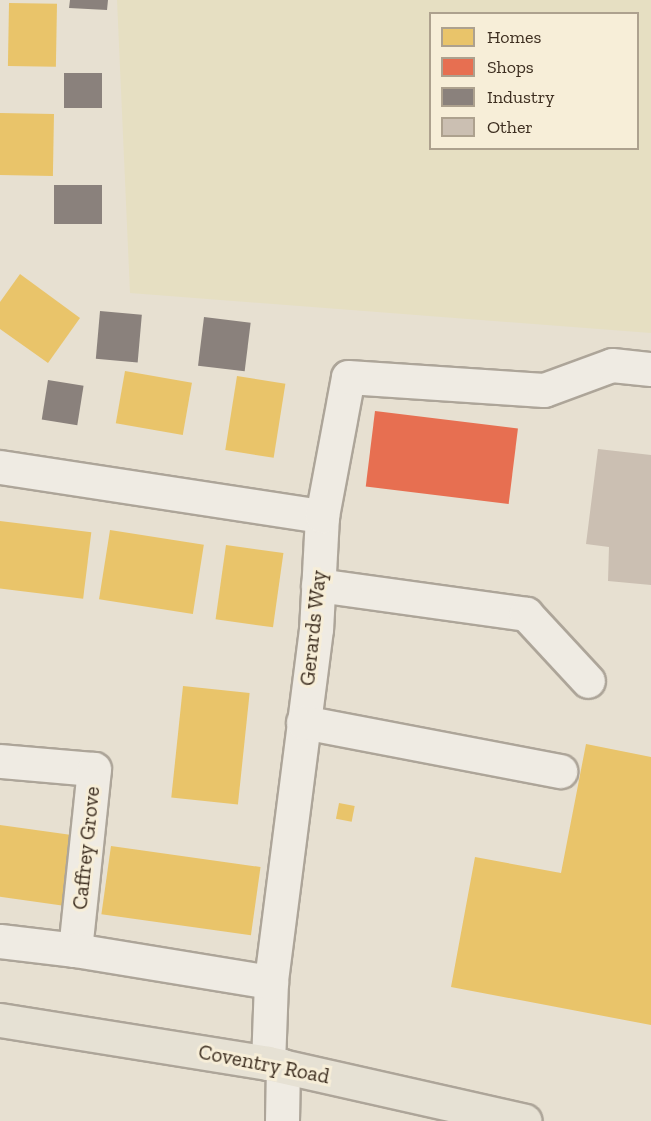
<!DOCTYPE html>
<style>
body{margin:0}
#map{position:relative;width:651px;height:1121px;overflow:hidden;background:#e7e0d1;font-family:"Zilla Slab",serif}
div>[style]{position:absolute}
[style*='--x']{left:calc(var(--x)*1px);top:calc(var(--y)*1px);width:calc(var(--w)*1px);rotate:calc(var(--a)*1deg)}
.farmland>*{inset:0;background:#e6dfc2}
.homes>*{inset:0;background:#e9c46a;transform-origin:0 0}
.shops>*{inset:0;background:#e76f51;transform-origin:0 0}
.industry>*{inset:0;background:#8a817c;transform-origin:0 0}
.building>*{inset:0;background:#cbbfb2}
.roads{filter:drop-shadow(2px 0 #ada599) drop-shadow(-2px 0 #ada599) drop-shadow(0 2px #ada599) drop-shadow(0 -2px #ada599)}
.minor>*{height:33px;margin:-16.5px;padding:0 16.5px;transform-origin:16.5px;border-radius:16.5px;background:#efebe3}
.major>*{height:33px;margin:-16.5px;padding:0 16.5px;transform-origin:16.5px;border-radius:16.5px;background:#e6e1d4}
span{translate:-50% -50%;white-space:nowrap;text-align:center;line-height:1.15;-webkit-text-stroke:6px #f7eed8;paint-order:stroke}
.street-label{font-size:21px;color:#3d2e20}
.legend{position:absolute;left:429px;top:12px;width:210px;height:138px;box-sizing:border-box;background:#f7eed8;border:2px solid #ada18e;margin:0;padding:8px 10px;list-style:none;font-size:18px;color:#3d2e20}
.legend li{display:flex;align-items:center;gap:12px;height:30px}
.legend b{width:30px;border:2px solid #ada18e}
</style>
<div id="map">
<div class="farmland">
<div style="clip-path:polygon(evenodd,117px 0,651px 0,651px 333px,130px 293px,117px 0,430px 14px,638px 14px,638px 148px,430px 148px,430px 14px)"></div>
</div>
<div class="homes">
<div style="left:9px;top:3px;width:48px;height:63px;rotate:1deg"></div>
<div style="left:0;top:113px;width:54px;height:62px;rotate:1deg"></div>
<div style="clip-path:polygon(20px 274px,80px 318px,48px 363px,0 329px,0 302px)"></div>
<div style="left:125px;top:371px;width:68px;height:53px;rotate:10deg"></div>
<div style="left:237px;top:376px;width:49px;height:75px;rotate:9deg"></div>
<div style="left:0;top:521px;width:92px;height:67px;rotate:7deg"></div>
<div style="left:110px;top:530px;width:95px;height:70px;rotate:9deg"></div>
<div style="left:226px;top:545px;width:58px;height:75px;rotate:8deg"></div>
<div style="left:183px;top:686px;width:67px;height:112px;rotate:6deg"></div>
<div style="clip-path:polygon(586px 744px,651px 757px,651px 1025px,451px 987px,475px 857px,561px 873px)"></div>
<div style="left:339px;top:803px;width:16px;height:16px;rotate:11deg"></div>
<div style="left:0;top:825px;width:76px;height:71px;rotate:8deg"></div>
<div style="left:111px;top:846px;width:151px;height:69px;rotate:8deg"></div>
</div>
<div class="shops">
<div style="left:375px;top:411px;width:144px;height:76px;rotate:7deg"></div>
</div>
<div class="industry">
<div style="clip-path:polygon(70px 0,108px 0,107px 10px,69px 8px)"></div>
<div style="left:64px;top:73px;width:38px;height:35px"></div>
<div style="left:54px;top:185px;width:48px;height:39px"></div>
<div style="left:100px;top:311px;width:42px;height:48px;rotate:5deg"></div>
<div style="left:204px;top:317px;width:47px;height:49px;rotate:7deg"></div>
<div style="left:48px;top:380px;width:36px;height:40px;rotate:9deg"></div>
</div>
<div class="building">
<div style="clip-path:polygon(598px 449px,651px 455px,651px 585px,608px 581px,609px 547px,586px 544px)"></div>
</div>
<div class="roads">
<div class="minor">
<div style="--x:0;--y:467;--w:326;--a:8.7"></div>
<div style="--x:322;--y:516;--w:113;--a:93"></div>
<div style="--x:316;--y:629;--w:356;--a:97.3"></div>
<div style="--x:271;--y:982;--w:81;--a:92.1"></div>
<div style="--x:322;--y:516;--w:141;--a:-79.4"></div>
<div style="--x:348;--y:377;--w:196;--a:3.8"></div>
<div style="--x:544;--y:390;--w:72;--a:-20.2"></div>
<div style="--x:612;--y:365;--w:39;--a:6"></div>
<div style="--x:318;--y:585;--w:210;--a:7.9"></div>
<div style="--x:526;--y:614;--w:91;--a:47.2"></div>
<div style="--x:303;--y:722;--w:262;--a:10.8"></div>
<div style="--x:0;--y:761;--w:94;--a:4.9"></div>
<div style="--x:94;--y:769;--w:182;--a:96"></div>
<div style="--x:0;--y:941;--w:76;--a:6.8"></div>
<div style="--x:75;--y:950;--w:199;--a:9.3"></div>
<div style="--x:282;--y:1121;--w:55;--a:-89"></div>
</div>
<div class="major">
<div style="--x:0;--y:1020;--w:271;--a:9.1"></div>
<div style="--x:268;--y:1063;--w:263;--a:12.7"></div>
</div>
</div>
<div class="street-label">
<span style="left:313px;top:628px;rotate:-84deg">Gerards Way</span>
<span style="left:86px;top:848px;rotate:-84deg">Caffrey Grove</span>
<span style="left:264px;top:1064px;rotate:11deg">Coventry Road</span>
</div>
<ul class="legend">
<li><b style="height:16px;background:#e9c46a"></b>Homes</li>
<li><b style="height:16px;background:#e76f51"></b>Shops</li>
<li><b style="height:16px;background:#8a817c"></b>Industry</li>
<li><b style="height:16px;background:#cbbfb2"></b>Other</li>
</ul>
</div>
